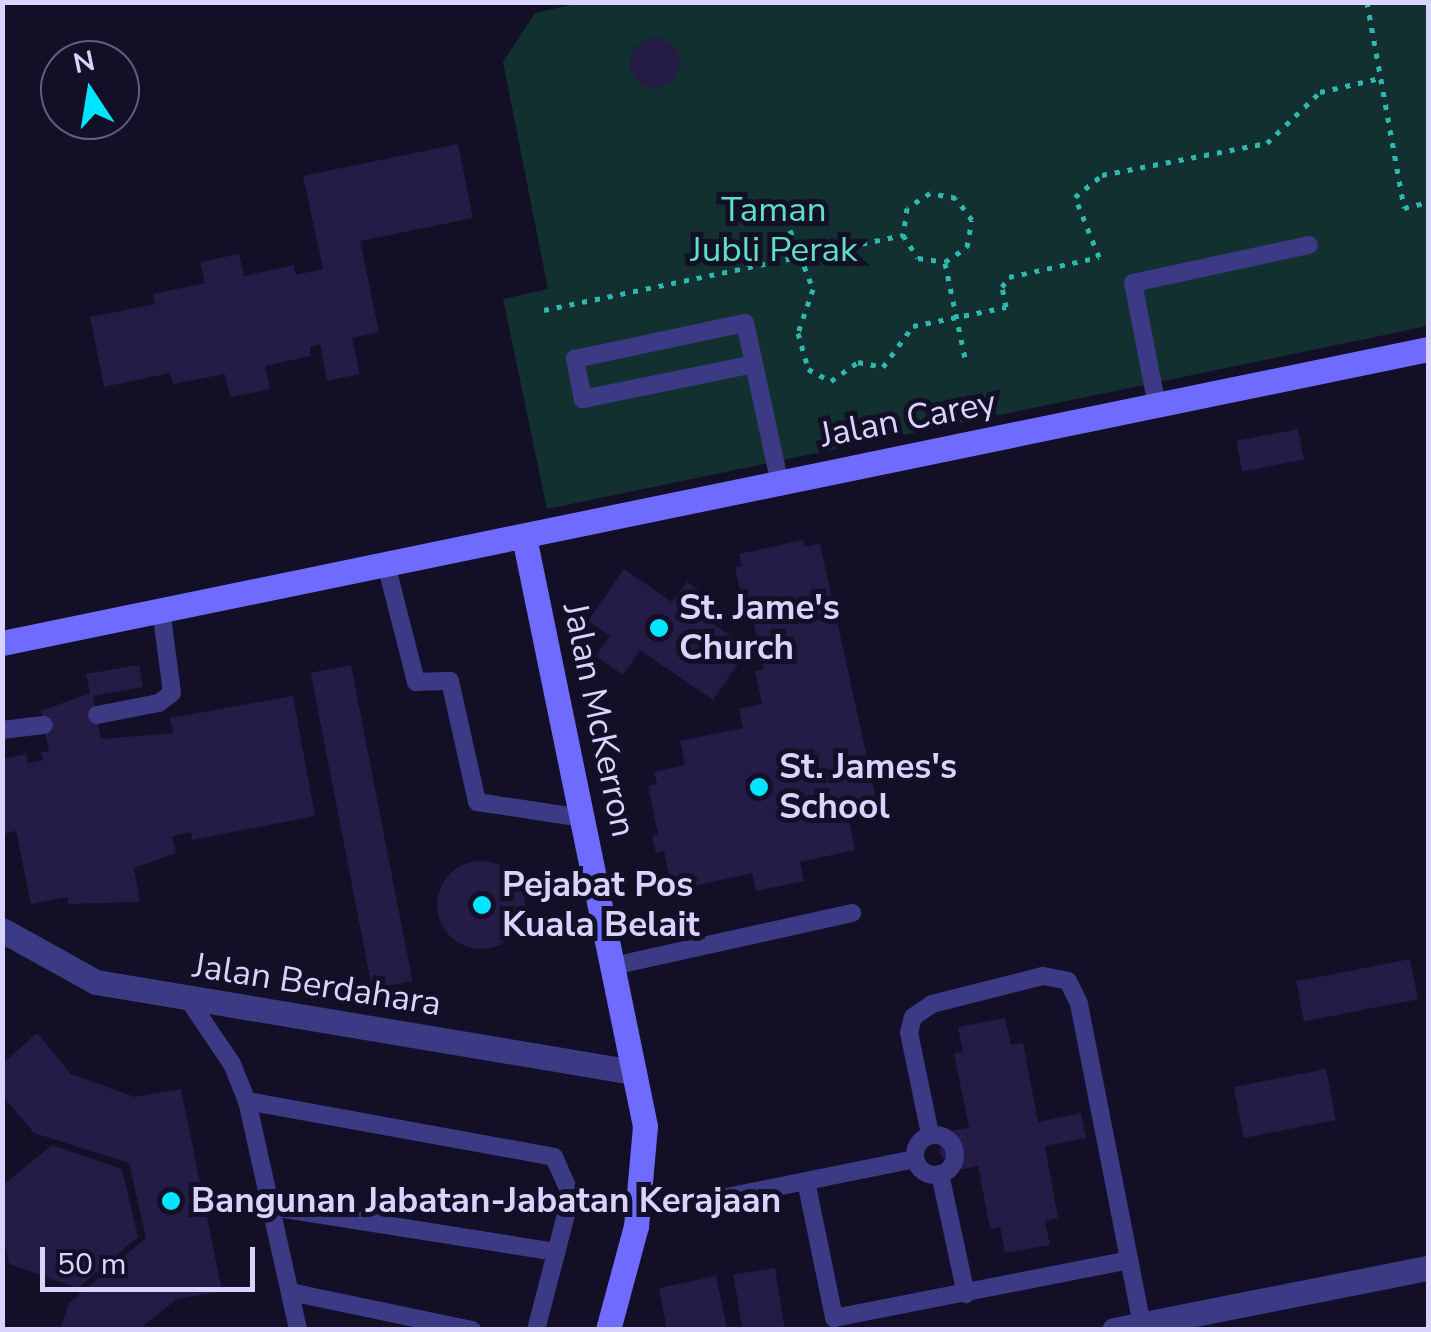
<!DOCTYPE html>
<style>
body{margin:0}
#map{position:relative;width:1431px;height:1332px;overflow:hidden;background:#130f26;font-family:"Nunito Sans",sans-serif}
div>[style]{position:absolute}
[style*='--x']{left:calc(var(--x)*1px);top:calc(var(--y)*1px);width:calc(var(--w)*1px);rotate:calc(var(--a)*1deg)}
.green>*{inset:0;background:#12302f}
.building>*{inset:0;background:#241b47;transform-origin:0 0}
.round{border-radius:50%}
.path>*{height:5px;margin-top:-2.5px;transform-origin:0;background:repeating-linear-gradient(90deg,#2fb8b0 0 5px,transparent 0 13px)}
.lane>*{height:18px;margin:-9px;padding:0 9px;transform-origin:9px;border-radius:9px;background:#3d3a85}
.lane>.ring{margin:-9px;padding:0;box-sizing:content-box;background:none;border:18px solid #3d3a85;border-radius:50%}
.street>*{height:25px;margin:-12.5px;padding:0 12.5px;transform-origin:12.5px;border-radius:12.5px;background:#3d3a85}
.secondary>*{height:25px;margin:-12.5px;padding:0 12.5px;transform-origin:12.5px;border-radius:12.5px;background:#6f6bff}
.dots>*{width:28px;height:28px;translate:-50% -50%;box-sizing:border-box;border:5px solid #130f26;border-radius:50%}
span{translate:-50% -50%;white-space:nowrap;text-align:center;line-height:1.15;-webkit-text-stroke:10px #130f26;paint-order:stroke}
.park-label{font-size:35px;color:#5fe0c0}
.street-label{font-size:35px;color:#d9d4ff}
.poi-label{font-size:35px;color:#d9d4ff;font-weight:700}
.left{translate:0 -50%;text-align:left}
.frame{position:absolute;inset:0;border:5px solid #d9d4ff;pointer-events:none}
.north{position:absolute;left:40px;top:40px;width:100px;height:100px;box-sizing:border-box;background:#130f26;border:2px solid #625e7d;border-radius:50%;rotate:348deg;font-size:28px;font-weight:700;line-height:40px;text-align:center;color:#d9d4ff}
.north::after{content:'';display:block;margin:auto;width:35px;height:45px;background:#00e5ff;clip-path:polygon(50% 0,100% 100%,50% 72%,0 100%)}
.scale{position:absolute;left:40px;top:1247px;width:215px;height:45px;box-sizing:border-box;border:5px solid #d9d4ff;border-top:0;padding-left:12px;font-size:30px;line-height:35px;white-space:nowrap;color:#d9d4ff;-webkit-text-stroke:8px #130f26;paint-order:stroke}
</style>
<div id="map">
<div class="green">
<div style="clip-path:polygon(583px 2px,1428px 3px,1428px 326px,547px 509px,503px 299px,548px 289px,503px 62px,535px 13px)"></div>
</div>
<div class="building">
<div class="round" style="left:630px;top:38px;width:50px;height:50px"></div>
<div style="clip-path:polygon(458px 144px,473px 218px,360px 241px,379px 332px,352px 338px,360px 374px,327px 381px,320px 344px,310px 347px,311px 356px,265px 366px,270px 389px,230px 397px,225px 374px,173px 384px,170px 373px,104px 387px,90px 317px,155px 304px,153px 294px,205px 283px,200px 262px,239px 254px,244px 276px,294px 265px,296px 275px,323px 269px,303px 176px)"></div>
<div style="left:1298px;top:429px;width:31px;height:63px;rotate:79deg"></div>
<div style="clip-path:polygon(803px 540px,805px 547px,820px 544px,876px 798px,846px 805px,855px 850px,800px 862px,804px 881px,756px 891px,752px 873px,672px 891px,664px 851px,656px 853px,652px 836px,658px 834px,648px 786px,657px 784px,654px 772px,685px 765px,680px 741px,743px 728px,739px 709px,762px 704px,755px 671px,764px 669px,752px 615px,737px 619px,733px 601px,742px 599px,735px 567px,742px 566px,739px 554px)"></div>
<div style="clip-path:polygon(624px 569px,672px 602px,687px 582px,712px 599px,700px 615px,749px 648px,713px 700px,640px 650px,623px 675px,596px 656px,610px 636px,588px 621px)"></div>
<div style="clip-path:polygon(139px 665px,143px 687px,93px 696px,101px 739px,173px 733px,170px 718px,293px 696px,315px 816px,192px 840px,191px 832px,172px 836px,176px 853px,134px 868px,140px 902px,69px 904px,67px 897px,31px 904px,16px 831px,2px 834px,2px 759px,26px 754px,28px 763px,43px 760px,41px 752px,49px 751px,41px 711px,90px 693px,86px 674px)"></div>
<div style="left:351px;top:665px;width:322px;height:41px;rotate:79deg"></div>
<div class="round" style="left:437px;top:861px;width:88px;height:88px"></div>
<div style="left:1410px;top:959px;width:41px;height:116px;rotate:79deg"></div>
<div style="clip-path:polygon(1005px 1018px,1011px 1045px,1023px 1043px,1038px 1122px,1081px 1113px,1086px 1138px,1045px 1146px,1058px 1218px,1045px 1221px,1050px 1245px,1005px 1253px,1000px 1227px,990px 1229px,978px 1166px,953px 1171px,939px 1152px,945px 1132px,969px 1128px,954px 1054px,963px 1052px,958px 1027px)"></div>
<div style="clip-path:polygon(37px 1033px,71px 1074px,135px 1097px,181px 1089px,222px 1291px,177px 1299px,138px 1330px,60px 1330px,69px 1303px,146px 1238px,129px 1163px,34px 1133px,3px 1096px,3px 1063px)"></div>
<div style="left:1326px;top:1069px;width:52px;height:94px;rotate:79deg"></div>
<div style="clip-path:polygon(52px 1145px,122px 1169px,138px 1237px,78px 1288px,9px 1264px,2px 1227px,2px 1186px)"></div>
<div style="left:775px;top:1268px;width:63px;height:42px;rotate:81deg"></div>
<div style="clip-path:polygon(716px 1276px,727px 1328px,667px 1330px,659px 1288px)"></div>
</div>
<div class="path">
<div style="--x:1367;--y:2;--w:209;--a:79.8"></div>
<div style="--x:1404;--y:208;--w:25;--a:-14"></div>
<div style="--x:790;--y:230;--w:63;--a:68.7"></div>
<div style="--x:813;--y:289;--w:46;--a:108.8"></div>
<div style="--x:798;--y:333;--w:37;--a:74"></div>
<div style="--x:808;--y:369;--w:26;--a:28"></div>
<div style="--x:831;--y:381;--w:33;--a:-35"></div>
<div style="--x:858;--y:362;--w:25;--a:11"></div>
<div style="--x:883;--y:367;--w:51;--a:-53.8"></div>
<div style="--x:913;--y:326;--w:95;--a:-11.5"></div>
<div style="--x:1006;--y:307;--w:20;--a:-101"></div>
<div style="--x:1002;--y:287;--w:12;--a:-55"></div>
<div style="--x:1009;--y:277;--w:92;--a:-12.5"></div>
<div style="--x:1099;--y:257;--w:65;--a:-111.8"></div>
<div style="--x:1075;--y:197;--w:35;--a:-39"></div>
<div style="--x:1102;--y:175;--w:168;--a:-11"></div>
<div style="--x:1267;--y:143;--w:74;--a:-43.9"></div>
<div style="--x:1320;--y:92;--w:62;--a:-13.1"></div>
<div style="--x:945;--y:263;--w:97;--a:78.1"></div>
<div style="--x:544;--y:310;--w:367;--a:-11.8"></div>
<div style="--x:903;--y:235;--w:27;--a:57"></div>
<div style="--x:918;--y:258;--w:27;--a:8"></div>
<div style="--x:945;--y:262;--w:27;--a:-34"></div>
<div style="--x:967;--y:247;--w:27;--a:-80"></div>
<div style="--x:972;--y:220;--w:27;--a:-126"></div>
<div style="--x:956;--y:198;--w:26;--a:-169"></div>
<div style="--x:930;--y:193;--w:27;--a:147"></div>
<div style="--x:907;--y:208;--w:27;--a:98"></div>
</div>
<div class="lane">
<div style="--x:754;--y:364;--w:175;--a:168.4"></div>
<div style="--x:583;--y:399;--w:41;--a:-101.3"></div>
<div style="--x:575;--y:359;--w:174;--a:-12"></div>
<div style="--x:745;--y:323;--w:42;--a:77.6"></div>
<div style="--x:754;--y:364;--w:119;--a:77.8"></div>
<div style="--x:1157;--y:406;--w:125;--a:-101"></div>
<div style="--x:1133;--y:283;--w:180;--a:-12.2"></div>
<div style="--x:386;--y:564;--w:122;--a:75.7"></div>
<div style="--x:416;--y:682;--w:34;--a:-2"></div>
<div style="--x:450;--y:681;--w:124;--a:77.4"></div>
<div style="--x:477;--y:802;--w:107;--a:8.6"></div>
<div style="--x:97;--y:715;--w:63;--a:-11"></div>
<div style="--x:159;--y:703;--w:16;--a:-38"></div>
<div style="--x:172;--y:693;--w:84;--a:-97.5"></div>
<div style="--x:2;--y:730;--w:42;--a:-6.8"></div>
<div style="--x:613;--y:966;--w:245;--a:-12.5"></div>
<div style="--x:188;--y:999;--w:78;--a:55.9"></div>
<div style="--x:232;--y:1064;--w:40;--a:68"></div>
<div style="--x:247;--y:1101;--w:235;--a:77.4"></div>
<div style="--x:247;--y:1101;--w:312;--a:10.3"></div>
<div style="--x:554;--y:1157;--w:36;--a:66"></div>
<div style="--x:569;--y:1190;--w:17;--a:93"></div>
<div style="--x:568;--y:1207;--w:127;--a:104.6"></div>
<div style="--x:930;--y:1134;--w:103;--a:-101.7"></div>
<div style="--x:909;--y:1033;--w:16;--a:-76"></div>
<div style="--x:913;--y:1017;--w:23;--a:-34"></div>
<div style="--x:932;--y:1004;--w:114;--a:-14.2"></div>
<div style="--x:1043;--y:976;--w:25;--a:11"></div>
<div style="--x:1068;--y:981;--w:25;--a:64"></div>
<div style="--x:1079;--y:1004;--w:326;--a:78.9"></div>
<div class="ring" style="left:915px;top:1135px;width:22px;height:22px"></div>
<div style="--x:940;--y:1174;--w:123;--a:77.8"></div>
<div style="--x:806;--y:1181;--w:140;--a:78.4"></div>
<div style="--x:834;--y:1318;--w:301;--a:-11.1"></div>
<div style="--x:641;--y:1199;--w:51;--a:5.6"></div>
<div style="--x:692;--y:1204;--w:227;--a:-11.4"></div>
<div style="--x:272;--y:1207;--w:288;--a:9"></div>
<div style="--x:290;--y:1292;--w:186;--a:11.8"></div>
</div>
<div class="street">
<div style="--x:2;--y:930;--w:107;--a:29"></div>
<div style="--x:96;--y:982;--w:544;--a:9.51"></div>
<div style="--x:1114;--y:1330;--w:320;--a:-11.2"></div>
</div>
<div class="secondary">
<div style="--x:524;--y:537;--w:601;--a:78.39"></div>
<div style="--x:645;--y:1126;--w:100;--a:95.1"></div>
<div style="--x:636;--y:1226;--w:108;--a:105.1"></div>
<div style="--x:2;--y:643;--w:1456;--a:-11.65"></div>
</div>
<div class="dots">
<div style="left:659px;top:628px;background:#00e5ff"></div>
<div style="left:759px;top:787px;background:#00e5ff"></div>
<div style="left:482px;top:905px;background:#00e5ff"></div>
<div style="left:171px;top:1201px;background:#00e5ff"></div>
</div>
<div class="park-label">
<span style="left:774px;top:230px">Taman<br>Jubli Perak</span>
</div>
<div class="street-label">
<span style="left:908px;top:419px;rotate:-11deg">Jalan Carey</span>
<span style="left:599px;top:720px;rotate:78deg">Jalan McKerron</span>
<span style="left:317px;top:985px;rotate:9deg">Jalan Berdahara</span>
</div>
<div class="poi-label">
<span class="left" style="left:679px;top:628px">St. Jame's<br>Church</span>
<span class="left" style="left:779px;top:787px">St. James's<br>School</span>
<span class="left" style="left:502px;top:905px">Pejabat Pos<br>Kuala Belait</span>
<span class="left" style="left:191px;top:1201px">Bangunan Jabatan-Jabatan Kerajaan</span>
</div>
<div class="frame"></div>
<div class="north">N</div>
<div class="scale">50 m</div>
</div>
